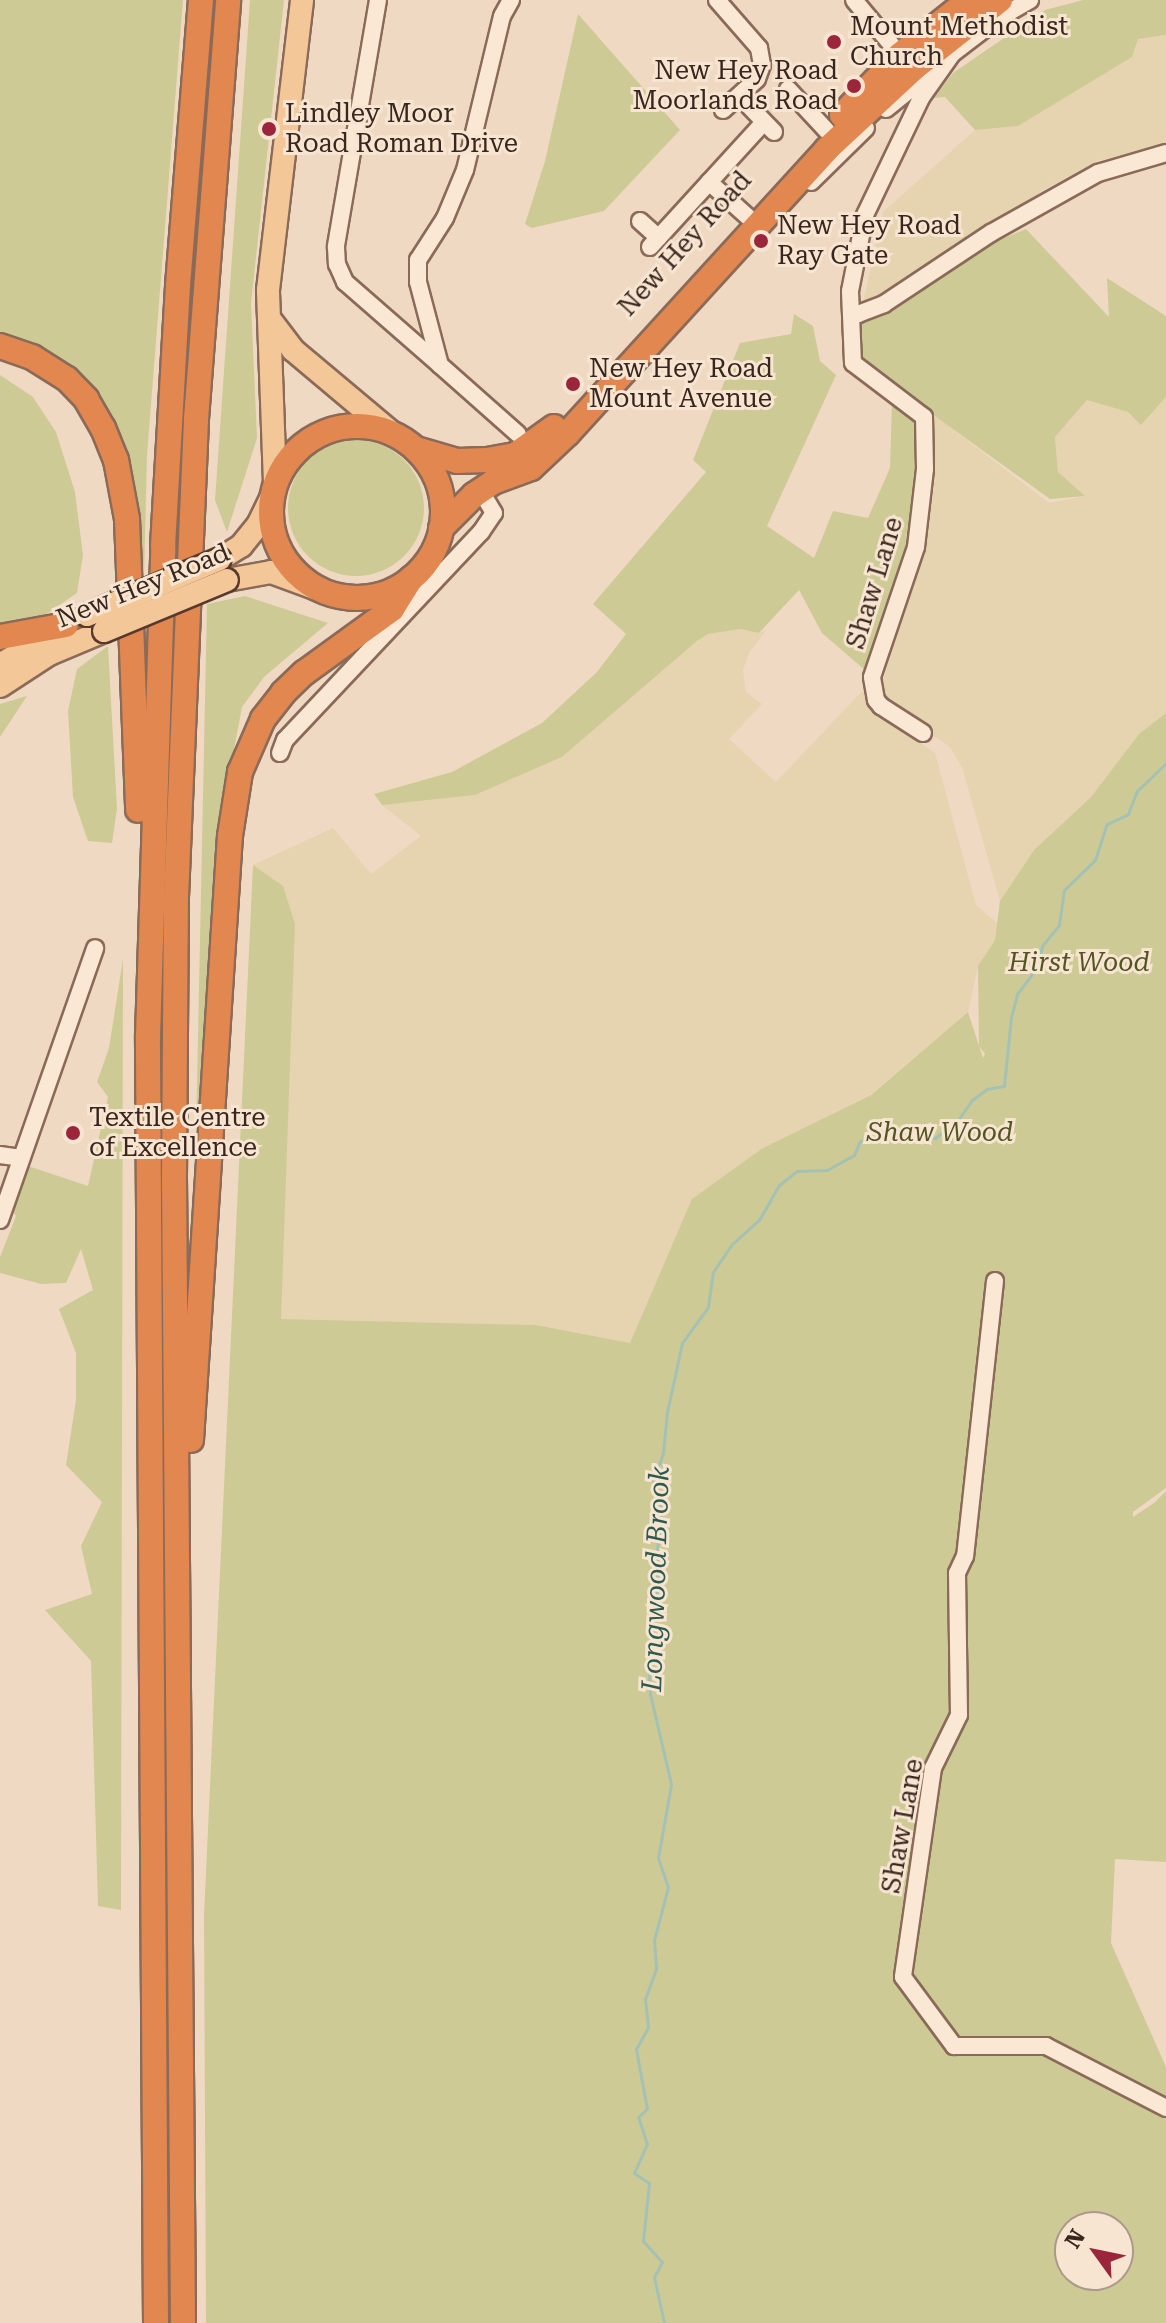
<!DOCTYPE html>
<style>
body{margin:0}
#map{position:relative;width:1166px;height:2323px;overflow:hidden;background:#f0d9c2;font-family:"Roboto Serif",serif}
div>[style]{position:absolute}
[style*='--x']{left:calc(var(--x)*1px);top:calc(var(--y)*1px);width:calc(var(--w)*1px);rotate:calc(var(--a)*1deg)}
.farmland>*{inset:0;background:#e6d3af}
.green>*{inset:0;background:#ceca95}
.round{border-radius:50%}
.stream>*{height:3px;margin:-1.5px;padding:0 1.5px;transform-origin:1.5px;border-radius:1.5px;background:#a4c2b4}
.roads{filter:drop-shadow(2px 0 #8a6a58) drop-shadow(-2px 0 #8a6a58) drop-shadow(0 2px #8a6a58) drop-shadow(0 -2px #8a6a58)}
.minor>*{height:16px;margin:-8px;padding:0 8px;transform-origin:8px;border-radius:8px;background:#fae8d5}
.major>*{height:22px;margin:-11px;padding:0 11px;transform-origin:11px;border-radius:11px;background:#f4c798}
.highway>*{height:24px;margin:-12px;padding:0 12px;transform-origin:12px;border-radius:12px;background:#e2874f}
.highway>.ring{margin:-12px;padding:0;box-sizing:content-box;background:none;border:24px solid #e2874f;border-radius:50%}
.bridges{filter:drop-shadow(2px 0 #58392d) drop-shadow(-2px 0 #58392d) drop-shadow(0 2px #58392d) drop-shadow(0 -2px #58392d)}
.major-bridge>*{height:22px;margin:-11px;padding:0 11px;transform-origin:11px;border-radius:11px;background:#f4c798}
.dots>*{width:22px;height:22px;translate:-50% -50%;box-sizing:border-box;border:4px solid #f7e5d2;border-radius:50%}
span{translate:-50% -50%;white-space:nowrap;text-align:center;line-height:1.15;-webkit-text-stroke:6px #f7e5d2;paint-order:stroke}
.poi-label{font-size:26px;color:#39261d}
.left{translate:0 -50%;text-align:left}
.right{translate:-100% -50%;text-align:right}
.street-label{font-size:26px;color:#39261d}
.park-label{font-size:26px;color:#535623;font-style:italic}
.water-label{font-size:28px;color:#2c5a4e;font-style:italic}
.north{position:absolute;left:1054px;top:2211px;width:80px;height:80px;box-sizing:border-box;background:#f7e5d2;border:2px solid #ab998a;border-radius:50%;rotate:303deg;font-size:22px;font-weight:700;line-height:32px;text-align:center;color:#39261d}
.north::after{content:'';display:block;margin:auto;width:28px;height:36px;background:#9b263c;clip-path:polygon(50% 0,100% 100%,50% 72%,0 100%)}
</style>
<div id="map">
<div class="farmland">
<div style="clip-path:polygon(1166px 35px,1166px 143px,1097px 161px,1043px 190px,881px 299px,863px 303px,883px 212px,975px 130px,1018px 126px,1132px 57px,1138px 39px)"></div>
<div style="clip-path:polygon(1166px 397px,1166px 713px,1139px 734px,1091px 797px,1034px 850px,1000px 901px,962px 767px,949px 746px,887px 705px,881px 686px,928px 535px,934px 415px,1049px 503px,1085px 496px,1058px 472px,1055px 437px,1087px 400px,1128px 412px,1141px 424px)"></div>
<div style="clip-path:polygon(740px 629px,759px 633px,766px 630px,749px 653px,743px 670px,746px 692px,762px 704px,729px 739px,776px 782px,867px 686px,874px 710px,935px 753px,976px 905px,997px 923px,995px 940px,978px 966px,968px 1012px,870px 1095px,763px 1148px,630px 1343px,536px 1325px,281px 1319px,253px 865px,333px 828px,371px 874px,421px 836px,382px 805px,475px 795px,562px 757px,697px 641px,708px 634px)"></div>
</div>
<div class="green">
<div style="clip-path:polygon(0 0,183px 0,147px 455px,144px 579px,134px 583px,107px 425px,0 341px)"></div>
<div style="clip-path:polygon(250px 0,284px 0,251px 303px,257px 438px,227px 532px,215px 500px)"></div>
<div style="clip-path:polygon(1083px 0,1166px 0,1166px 35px,1138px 39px,1132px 57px,1018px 126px,975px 130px,945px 97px,934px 98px,953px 73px,1045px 10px)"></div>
<div style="clip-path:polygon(578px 14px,680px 130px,604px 211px,532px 228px,525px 224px,545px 161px)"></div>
<div style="clip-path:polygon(1026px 229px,1109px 317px,1107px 278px,1166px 316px,1166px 397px,1141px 425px,1128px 412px,1087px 400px,1055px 437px,1058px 472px,1085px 496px,1050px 499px,860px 362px,861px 321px,887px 313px,969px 253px)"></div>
<div style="clip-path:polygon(794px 314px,813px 326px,820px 361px,836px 375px,767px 526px,814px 558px,833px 511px,868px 518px,890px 468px,892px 403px,920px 421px,920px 465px,905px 548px,866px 671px,822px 633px,799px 590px,759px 633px,740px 629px,708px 634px,697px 641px,562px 757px,475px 795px,382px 805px,374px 794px,452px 772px,542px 723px,597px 672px,626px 634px,593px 604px,706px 472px,693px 460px,740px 343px,791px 334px)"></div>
<div style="clip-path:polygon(0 375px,33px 397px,56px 432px,75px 492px,83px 555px,77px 593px,35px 622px,0 624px)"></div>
<div class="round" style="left:288px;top:440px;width:136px;height:136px"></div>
<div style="clip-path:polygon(245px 596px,328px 623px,264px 677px,242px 707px,225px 797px,195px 1181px,207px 604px)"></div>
<div style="clip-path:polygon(108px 646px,117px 809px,112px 843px,88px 841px,73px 797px,68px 711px,77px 669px)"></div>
<div style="clip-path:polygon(27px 696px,0 737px,0 704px)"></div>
<div style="clip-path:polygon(evenodd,1166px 713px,1166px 1488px,1133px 1512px,1133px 1517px,1154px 1503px,1166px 1491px,1166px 1862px,1115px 1859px,1111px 1943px,1166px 2067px,1166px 2323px,206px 2323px,204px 1915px,253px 865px,283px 886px,295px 924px,281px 1319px,536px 1325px,630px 1343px,692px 1199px,763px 1148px,871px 1095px,968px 1012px,983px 1058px,985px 1054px,979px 1046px,978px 966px,995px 940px,1000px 901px,1034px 850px,1091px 797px,1139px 734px,1166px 713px,1070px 2227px,1118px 2227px,1118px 2275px,1070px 2275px,1070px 2227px)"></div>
<div style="clip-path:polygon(123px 959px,121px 1910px,98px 1906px,91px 1661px,45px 1610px,92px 1594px,81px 1546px,102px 1502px,66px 1465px,76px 1400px,76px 1353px,59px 1309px,93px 1290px,81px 1249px,66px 1283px,41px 1284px,0 1273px,0 1257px,16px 1216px,13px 1212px,28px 1166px,88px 1186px,108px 1097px,97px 1082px,109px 1048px)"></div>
</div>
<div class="stream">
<div style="--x:664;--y:2323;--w:47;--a:-102.3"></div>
<div style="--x:654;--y:2277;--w:17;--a:-62"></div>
<div style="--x:662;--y:2262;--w:28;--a:-132"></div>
<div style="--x:643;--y:2241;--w:58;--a:-84.1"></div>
<div style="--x:649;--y:2183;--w:18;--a:-146"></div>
<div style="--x:634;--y:2173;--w:32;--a:-66"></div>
<div style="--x:647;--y:2144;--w:28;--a:-108"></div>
<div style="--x:638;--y:2117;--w:12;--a:-42"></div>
<div style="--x:647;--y:2109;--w:61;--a:-100.4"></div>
<div style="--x:636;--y:2049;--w:25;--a:-61"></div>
<div style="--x:648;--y:2027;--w:28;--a:-96"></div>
<div style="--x:645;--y:1999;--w:33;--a:-70"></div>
<div style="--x:656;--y:1968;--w:28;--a:-94"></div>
<div style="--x:654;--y:1940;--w:55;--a:-75.2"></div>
<div style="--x:668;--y:1887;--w:31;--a:-109"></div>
<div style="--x:658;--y:1858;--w:75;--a:-80"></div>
<div style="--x:671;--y:1784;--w:92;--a:-103.1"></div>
<div style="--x:650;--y:1694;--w:33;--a:-93"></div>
<div style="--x:648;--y:1661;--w:51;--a:-79.8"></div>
<div style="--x:657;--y:1611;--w:62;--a:-90"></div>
<div style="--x:657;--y:1549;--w:40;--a:-82.9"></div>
<div style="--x:662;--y:1509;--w:28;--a:-108"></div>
<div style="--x:653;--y:1482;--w:31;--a:-71"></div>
<div style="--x:663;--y:1453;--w:41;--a:-84.4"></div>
<div style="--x:667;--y:1412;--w:71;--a:-77.7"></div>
<div style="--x:682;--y:1343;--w:44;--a:-54.2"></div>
<div style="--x:708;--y:1307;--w:35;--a:-82"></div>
<div style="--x:713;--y:1272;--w:32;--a:-56"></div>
<div style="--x:731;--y:1245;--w:38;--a:-42"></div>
<div style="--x:759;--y:1220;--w:40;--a:-60.3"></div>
<div style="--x:779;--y:1185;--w:23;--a:-38"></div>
<div style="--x:797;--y:1171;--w:30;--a:-2"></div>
<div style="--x:827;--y:1170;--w:31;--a:-29"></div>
<div style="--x:854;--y:1155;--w:15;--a:-67"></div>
<div style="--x:860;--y:1141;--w:19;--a:-16"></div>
<div style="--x:878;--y:1136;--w:57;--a:2"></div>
<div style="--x:935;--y:1138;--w:29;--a:-38"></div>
<div style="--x:958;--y:1120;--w:24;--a:-55"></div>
<div style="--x:972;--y:1100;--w:19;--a:-36"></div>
<div style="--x:987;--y:1089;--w:17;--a:-10"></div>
<div style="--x:1004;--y:1086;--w:69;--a:-84.2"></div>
<div style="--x:1011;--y:1017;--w:24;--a:-75"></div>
<div style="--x:1017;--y:994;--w:31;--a:-53"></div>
<div style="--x:1036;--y:969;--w:24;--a:-75"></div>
<div style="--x:1042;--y:946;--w:27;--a:-51"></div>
<div style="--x:1059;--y:925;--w:35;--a:-82"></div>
<div style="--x:1064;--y:890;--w:43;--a:-44.1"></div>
<div style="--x:1095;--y:860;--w:38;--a:-72"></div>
<div style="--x:1107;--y:824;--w:23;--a:-25"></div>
<div style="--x:1128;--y:814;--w:25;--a:-69"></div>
<div style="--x:1137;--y:791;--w:40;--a:-44"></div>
</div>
<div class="roads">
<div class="minor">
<div style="--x:378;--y:0;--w:251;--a:99.7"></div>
<div style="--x:336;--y:247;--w:17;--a:87"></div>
<div style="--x:337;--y:264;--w:20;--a:66"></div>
<div style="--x:345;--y:282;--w:125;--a:41.1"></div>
<div style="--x:511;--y:0;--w:18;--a:119"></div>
<div style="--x:502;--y:16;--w:158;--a:103.5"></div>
<div style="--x:465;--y:170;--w:52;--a:112.6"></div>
<div style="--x:445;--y:218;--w:50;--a:122.7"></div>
<div style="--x:418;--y:260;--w:22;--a:90"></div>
<div style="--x:418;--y:282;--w:86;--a:75.2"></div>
<div style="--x:440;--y:365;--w:104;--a:41.5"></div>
<div style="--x:717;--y:0;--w:64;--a:48.8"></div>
<div style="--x:759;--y:48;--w:17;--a:80"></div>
<div style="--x:762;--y:65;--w:15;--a:110"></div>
<div style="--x:757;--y:79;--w:46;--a:137.6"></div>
<div style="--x:854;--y:0;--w:81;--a:50"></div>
<div style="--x:788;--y:89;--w:57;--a:47.1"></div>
<div style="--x:749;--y:106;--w:36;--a:46"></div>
<div style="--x:886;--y:109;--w:60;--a:-39"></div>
<div style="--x:709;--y:182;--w:52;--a:41.9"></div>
<div style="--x:811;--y:182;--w:77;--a:-44.5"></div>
<div style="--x:640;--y:221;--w:25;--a:42"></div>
<div style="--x:650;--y:247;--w:169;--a:-47.6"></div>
<div style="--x:851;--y:311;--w:8;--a:23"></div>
<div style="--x:858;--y:314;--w:28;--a:-21"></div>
<div style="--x:884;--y:304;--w:128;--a:-33.6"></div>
<div style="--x:991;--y:233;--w:123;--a:-29.3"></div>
<div style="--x:1098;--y:173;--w:71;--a:-16.4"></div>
<div style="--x:923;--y:733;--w:50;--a:-147.3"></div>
<div style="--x:881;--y:706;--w:8;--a:-130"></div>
<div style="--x:876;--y:700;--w:23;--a:-100"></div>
<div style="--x:872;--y:677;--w:137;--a:-71.3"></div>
<div style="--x:916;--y:547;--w:79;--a:-83.4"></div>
<div style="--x:925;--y:469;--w:52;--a:-91.1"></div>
<div style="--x:924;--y:417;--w:89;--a:-142.7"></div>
<div style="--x:853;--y:363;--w:72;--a:-92.4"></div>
<div style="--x:850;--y:291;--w:77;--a:-78.8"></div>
<div style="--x:865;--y:215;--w:130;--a:-64.4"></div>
<div style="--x:921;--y:98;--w:54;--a:-54.8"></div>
<div style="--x:952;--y:54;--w:59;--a:-37.5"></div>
<div style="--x:999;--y:18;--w:36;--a:-30"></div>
<div style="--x:280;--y:753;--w:14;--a:-69"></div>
<div style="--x:285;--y:740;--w:286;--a:-46.7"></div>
<div style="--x:481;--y:532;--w:23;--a:-56"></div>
<div style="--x:494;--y:513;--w:27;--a:-121"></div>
<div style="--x:0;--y:1155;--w:21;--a:8"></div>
<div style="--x:0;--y:1220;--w:288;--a:-70.7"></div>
<div style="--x:995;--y:1281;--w:277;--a:96.2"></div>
<div style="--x:965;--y:1556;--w:19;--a:115"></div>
<div style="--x:957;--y:1573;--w:142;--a:89.2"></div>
<div style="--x:959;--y:1715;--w:59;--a:116.1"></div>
<div style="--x:933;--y:1768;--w:211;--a:98.2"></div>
<div style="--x:903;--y:1977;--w:86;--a:53.5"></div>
<div style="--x:954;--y:2046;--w:92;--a:0"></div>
<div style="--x:1046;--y:2046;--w:135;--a:27.3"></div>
</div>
<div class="major">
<div style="--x:269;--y:318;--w:40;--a:53"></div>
<div style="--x:293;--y:350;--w:131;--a:40"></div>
<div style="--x:275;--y:483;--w:193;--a:-92.1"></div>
<div style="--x:268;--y:290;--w:292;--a:-83.3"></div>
<div style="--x:220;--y:559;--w:25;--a:-32"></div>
<div style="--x:241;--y:546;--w:27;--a:-51"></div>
<div style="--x:258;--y:525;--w:30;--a:-64"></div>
<div style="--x:227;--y:580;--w:45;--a:-10.3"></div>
<div style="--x:271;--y:572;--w:47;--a:20"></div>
<div style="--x:0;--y:665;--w:71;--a:-31.2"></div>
<div style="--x:0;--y:686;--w:59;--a:-33.1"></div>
<div style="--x:49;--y:654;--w:60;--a:-22.7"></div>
</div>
<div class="highway">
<div style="--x:842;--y:115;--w:83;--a:-46"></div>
<div style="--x:900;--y:55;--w:88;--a:-38.6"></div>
<div style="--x:0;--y:346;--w:34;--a:19"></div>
<div style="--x:32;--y:357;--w:41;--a:32.2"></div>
<div style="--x:67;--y:379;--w:28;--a:46"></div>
<div style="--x:86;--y:399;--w:34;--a:60"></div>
<div style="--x:103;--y:428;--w:35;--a:68"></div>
<div style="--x:116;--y:460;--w:60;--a:79.4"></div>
<div style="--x:127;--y:519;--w:291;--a:87.8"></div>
<div class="ring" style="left:271px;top:426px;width:148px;height:148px"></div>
<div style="--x:416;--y:449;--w:43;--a:16.3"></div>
<div style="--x:457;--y:461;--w:30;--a:-2"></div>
<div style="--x:487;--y:460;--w:28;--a:-10"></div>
<div style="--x:515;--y:455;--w:48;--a:-35.7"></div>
<div style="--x:441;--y:528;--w:47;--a:-45"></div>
<div style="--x:474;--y:495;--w:23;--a:-34"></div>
<div style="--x:493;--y:482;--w:40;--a:-20.2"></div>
<div style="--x:531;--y:468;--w:51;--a:-43.4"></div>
<div style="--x:568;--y:433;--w:384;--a:-47.6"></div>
<div style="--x:827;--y:149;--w:117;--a:-42.9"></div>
<div style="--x:913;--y:69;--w:111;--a:-38.4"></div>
<div style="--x:0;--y:637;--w:67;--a:-10.3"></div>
<div style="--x:191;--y:1440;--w:605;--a:-86.31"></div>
<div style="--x:230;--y:836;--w:65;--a:-81.1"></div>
<div style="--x:240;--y:772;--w:58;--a:-66.5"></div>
<div style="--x:263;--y:719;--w:33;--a:-52"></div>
<div style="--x:283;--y:693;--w:29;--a:-44"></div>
<div style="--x:304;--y:673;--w:109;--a:-36"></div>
<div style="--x:392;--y:609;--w:36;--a:-58"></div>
<div style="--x:156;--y:2323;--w:1287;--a:-90.36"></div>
<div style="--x:148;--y:1036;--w:490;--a:-88.2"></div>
<div style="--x:163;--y:546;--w:261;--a:-86.7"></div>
<div style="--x:178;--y:285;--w:286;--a:-85.4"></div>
<div style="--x:183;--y:2323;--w:1145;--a:-90.45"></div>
<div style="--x:174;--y:1178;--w:281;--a:-89.6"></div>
<div style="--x:176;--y:897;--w:478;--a:-87.6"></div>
<div style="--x:196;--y:419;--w:420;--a:-85.6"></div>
</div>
</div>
<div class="bridges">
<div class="major-bridge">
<div style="--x:87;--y:615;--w:144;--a:-22.8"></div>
<div style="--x:104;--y:631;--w:133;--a:-22.5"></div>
</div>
</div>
<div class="dots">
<div style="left:834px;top:42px;background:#9b263c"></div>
<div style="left:854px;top:86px;background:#9b263c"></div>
<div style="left:269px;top:129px;background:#9b263c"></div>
<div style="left:761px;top:241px;background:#9b263c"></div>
<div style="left:573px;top:384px;background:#9b263c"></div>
<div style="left:73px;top:1133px;background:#9b263c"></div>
</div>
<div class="poi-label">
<span class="left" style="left:850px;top:42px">Mount Methodist<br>Church</span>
<span class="right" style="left:838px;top:86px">New Hey Road<br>Moorlands Road</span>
<span class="left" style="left:285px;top:129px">Lindley Moor<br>Road Roman Drive</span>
<span class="left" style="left:777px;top:241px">New Hey Road<br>Ray Gate</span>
<span class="left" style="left:589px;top:384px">New Hey Road<br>Mount Avenue</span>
<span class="left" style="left:89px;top:1133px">Textile Centre<br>of Excellence</span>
</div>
<div class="street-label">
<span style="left:685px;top:244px;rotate:-48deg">New Hey Road</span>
<span style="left:875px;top:583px;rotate:-73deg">Shaw Lane</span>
<span style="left:143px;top:586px;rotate:-22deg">New Hey Road</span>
<span style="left:903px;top:1826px;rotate:-80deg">Shaw Lane</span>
</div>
<div class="park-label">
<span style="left:1079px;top:963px">Hirst Wood</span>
<span style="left:940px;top:1133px">Shaw Wood</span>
</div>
<div class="water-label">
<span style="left:656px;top:1579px;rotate:-88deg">Longwood Brook</span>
</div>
<div class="north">N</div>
</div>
